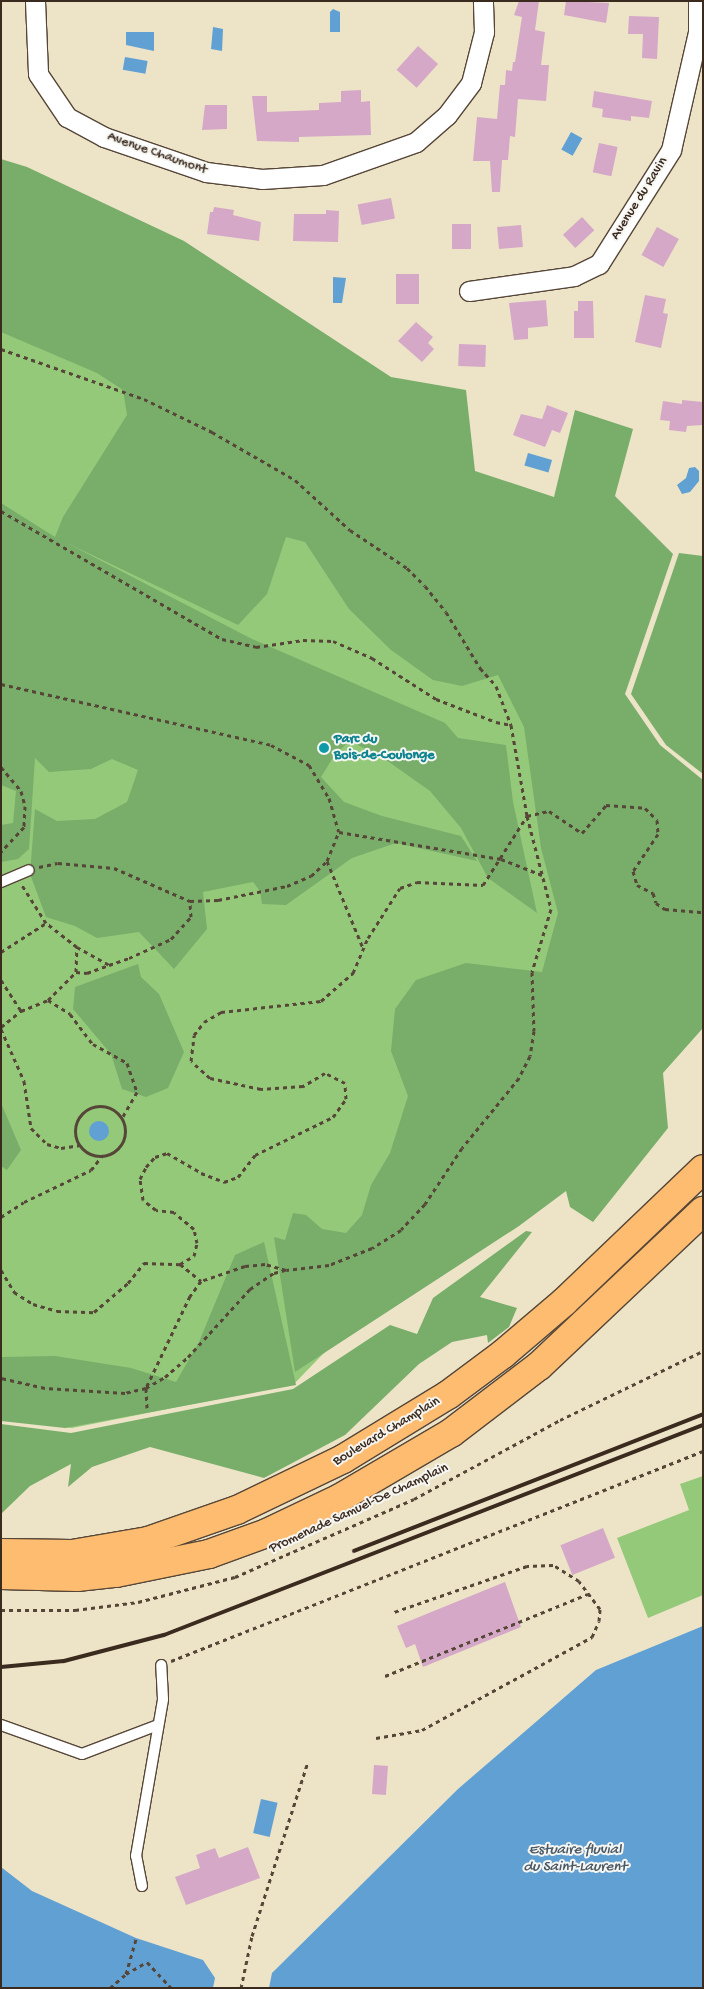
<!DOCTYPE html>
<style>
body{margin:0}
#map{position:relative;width:704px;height:1989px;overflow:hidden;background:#ede4c8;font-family:"Gochi Hand",sans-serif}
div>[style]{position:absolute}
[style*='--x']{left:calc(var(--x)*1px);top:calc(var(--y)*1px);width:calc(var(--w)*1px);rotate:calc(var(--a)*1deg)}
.green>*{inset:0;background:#95c97a}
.forest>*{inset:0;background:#78ad6a}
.water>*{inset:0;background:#60a0d3;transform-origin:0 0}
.round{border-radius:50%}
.building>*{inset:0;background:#d4a8c6;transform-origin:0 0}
.path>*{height:3px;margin-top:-1.5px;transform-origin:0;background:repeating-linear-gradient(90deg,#564638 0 4px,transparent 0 8px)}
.path>.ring{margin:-1.5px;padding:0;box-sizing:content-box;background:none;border:3px solid #564638;border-radius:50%}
.roads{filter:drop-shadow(1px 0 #564638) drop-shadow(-1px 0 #564638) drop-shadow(0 1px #564638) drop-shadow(0 -1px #564638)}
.service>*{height:10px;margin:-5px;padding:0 5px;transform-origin:5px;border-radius:5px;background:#fff}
.minor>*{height:19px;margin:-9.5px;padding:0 9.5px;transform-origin:9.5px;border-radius:9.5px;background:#fff}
.primary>*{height:28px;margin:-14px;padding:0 14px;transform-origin:14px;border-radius:14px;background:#fdbc6f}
.rail>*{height:4px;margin:-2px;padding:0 2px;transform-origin:2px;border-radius:2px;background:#3b2a1e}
.dots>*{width:14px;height:14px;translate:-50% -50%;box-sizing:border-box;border:2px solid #f6f6f2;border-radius:50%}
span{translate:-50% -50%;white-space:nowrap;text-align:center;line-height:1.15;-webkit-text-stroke:4px #f6f6f2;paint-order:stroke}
.street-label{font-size:14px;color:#3b2a1e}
.culture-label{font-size:14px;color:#0d838f;font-weight:700}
.left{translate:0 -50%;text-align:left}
.water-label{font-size:15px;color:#4a5966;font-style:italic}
.frame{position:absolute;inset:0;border:2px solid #3b2a1e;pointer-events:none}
</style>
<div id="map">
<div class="green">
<div style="clip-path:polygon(1px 222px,42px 250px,703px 862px,529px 1140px,294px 1384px,72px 1428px,1px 1420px)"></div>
<div style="clip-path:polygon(703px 1476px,703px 1595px,648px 1618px,617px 1538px,689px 1510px,680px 1484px)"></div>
</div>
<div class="forest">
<div style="clip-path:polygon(1px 159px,27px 167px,184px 241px,391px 377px,466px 390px,475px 471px,554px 497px,575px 410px,633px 429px,615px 496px,673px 554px,625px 694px,660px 745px,703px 780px,703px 1028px,663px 1073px,668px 1128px,593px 1222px,570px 1207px,566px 1191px,519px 1226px,295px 1372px,274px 1237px,285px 1240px,293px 1213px,306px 1215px,322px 1229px,346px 1233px,362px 1215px,371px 1185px,390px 1153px,408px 1096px,391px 1051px,395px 1009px,416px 980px,466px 963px,542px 972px,558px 913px,541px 848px,524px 727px,498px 675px,462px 686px,433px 680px,391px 650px,349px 609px,305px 542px,286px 537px,267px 594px,238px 625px,65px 542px,252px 639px,445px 723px,458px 738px,506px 745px,513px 802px,537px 913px,488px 878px,461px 828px,430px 791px,379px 755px,349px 741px,334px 756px,321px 777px,344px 802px,382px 816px,461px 836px,477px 861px,396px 843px,352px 858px,286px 905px,262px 904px,260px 891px,253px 882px,203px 892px,207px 929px,174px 969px,139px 932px,97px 938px,75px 926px,46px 917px,30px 874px,35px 809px,57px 821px,95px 819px,127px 802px,138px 770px,112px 759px,91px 769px,49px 772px,35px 758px,29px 849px,18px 859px,1px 862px,1px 825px,13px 823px,16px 791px,1px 785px,1px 503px,55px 537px,63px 517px,127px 415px,123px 390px,97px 373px,1px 332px)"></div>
<div style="clip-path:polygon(679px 553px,703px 556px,703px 774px,666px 745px,631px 694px)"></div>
<div style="clip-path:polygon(138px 964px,141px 977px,159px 994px,184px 1052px,168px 1088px,146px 1097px,122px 1089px,111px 1054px,73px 1009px,75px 987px)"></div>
<div style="clip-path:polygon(1px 1103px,21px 1150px,7px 1170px,1px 1166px)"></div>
<div style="clip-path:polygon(526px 1231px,532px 1232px,480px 1297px,517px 1308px,509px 1327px,488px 1343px,487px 1335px,452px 1342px,419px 1364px,345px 1435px,264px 1478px,150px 1447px,92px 1467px,68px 1487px,71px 1464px,30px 1486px,1px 1514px,1px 1424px,71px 1433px,293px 1389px,390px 1325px,417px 1334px,433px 1298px)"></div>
<div style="clip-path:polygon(264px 1242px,296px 1385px,65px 1428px,1px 1421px,1px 1357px,55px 1356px,131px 1368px,176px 1382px,199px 1342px,235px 1255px)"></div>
</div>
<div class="water">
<div style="clip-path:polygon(333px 9px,340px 12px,340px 32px,330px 32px,330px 12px)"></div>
<div style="clip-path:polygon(213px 27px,223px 29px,222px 51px,211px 49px)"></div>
<div style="clip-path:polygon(126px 32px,154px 32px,154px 51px,126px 45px)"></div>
<div style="left:125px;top:57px;width:23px;height:13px;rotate:10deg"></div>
<div style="left:571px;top:132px;width:13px;height:20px;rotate:29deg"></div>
<div style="clip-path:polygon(333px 277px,346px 278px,342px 303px,333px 303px)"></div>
<div style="left:528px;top:453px;width:25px;height:13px;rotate:16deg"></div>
<div style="clip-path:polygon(695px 467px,699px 471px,699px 481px,690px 492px,682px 494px,677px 485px,686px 478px,689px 468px)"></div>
<div class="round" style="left:89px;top:1121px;width:20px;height:20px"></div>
<div style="clip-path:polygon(703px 1626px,703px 1988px,269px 1988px,272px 1973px,458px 1789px,596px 1670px)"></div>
<div style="left:261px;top:1799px;width:17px;height:35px;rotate:13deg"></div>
<div style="clip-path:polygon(1px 1867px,32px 1891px,136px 1938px,203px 1960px,215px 1978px,213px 1988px,1px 1988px)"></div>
</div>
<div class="building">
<div style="clip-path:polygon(519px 1px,539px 1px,535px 30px,545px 32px,541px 65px,549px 65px,546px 101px,518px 99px,515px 137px,510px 136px,508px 160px,502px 160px,500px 192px,492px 192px,490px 161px,473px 161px,477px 117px,497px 119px,500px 85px,505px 85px,506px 70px,512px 71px,513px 62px,515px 62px,522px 17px,514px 15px)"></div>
<div style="clip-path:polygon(566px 1px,609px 3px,606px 23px,564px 15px)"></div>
<div style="clip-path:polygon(629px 16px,659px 17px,657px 59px,642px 58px,643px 34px,628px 34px)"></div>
<div style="left:418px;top:46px;width:27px;height:32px;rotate:42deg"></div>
<div style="clip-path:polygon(361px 90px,361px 102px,370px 101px,371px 135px,299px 137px,299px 142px,257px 141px,252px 96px,267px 96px,267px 112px,319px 110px,319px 103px,341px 102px,341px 91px)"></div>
<div style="clip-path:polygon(594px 91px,652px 101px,649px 118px,631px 116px,631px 121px,602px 117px,603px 109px,592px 107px)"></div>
<div style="clip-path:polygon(205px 105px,227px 105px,227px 129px,202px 130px)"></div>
<div style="left:599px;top:143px;width:19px;height:30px;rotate:12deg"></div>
<div style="left:391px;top:198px;width:21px;height:34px;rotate:79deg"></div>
<div style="clip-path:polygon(214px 207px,234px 210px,233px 215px,261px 222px,259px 241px,207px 234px,210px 212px,213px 212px)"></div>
<div style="clip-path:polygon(326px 210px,339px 211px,338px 242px,293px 241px,294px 214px,326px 214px)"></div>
<div style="left:582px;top:217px;width:18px;height:26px;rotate:47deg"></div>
<div style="left:452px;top:224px;width:19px;height:25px"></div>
<div style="left:521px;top:225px;width:22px;height:24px;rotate:85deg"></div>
<div style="left:657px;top:227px;width:25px;height:32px;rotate:29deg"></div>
<div style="left:396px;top:274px;width:23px;height:30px"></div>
<div style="clip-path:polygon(645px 295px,666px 299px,663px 313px,668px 314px,661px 348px,635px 342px)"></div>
<div style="clip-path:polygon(546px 300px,548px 326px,528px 328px,528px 339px,514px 340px,509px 303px)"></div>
<div style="clip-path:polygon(578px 301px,593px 301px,594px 338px,574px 338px,574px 311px,578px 311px)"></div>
<div style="clip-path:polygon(416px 322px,433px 337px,428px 343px,434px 349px,422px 362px,398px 341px)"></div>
<div style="left:459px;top:344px;width:27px;height:22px;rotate:2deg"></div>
<div style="clip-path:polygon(682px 400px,703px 402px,703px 425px,687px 426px,686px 432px,669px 430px,670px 421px,660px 420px,663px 401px,682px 404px)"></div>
<div style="clip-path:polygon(547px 405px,568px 413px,560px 433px,552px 430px,545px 447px,513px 435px,521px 414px,542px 419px)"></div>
<div style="left:603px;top:1528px;width:32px;height:46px;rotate:68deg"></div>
<div style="clip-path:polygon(505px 1582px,521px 1627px,423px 1667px,415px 1644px,406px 1648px,397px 1626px)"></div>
<div style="left:374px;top:1765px;width:14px;height:29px;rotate:4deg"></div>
<div style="clip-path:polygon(248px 1847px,260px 1878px,186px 1905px,175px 1877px,200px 1868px,196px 1855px,215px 1848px,219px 1858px)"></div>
</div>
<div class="path">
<div style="--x:1;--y:349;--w:151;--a:19.3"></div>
<div style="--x:144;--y:399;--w:76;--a:25.9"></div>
<div style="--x:212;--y:432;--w:96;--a:30"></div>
<div style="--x:295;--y:480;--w:74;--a:42.3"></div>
<div style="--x:350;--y:530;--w:69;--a:33.7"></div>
<div style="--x:407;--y:568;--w:25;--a:45"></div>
<div style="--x:425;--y:586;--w:33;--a:51"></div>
<div style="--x:446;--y:612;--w:66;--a:58.7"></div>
<div style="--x:480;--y:668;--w:24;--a:48"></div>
<div style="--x:496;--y:686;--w:42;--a:69"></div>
<div style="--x:511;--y:725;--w:92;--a:80"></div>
<div style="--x:527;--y:816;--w:96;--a:75.5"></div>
<div style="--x:551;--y:909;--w:66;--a:106.8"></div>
<div style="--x:532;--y:972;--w:59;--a:88.1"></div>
<div style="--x:534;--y:1031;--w:25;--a:99"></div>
<div style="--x:530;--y:1056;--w:25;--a:117"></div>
<div style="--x:519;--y:1078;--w:90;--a:129.2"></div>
<div style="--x:462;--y:1148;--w:67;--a:123.5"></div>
<div style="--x:425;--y:1204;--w:35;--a:133"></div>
<div style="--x:401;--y:1230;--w:34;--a:148"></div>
<div style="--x:372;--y:1248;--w:46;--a:158.4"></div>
<div style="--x:329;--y:1265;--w:43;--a:173.4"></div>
<div style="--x:286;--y:1270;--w:22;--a:-164"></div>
<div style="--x:265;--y:1264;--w:20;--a:174"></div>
<div style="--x:245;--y:1266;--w:46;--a:161.2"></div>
<div style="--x:201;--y:1281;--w:19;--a:126"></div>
<div style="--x:190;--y:1296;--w:102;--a:115.6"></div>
<div style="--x:146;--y:1388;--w:22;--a:167"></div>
<div style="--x:125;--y:1393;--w:80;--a:-176.4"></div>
<div style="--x:45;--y:1388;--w:45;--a:-167.2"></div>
<div style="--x:1;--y:511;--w:255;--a:30.1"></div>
<div style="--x:222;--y:639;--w:35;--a:13"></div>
<div style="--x:256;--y:647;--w:48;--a:-8.5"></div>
<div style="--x:303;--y:640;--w:30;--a:2"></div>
<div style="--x:333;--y:641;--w:43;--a:23.6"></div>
<div style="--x:372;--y:658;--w:76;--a:32.6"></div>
<div style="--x:436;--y:699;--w:64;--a:21"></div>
<div style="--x:496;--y:722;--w:15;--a:11"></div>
<div style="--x:1;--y:684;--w:277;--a:12.7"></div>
<div style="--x:271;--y:745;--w:43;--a:27.8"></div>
<div style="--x:309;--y:765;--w:39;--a:59"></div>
<div style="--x:329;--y:798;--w:35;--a:74"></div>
<div style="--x:1;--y:767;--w:31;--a:50"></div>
<div style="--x:21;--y:791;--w:16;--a:75"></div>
<div style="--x:25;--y:806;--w:21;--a:93"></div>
<div style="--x:24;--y:827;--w:34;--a:133"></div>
<div style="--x:327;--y:861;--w:94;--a:67.5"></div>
<div style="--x:39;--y:867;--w:19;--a:-12"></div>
<div style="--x:58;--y:863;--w:56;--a:5.1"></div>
<div style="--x:114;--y:868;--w:83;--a:23.5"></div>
<div style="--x:77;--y:947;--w:37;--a:29"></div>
<div style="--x:109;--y:965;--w:21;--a:-19"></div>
<div style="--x:129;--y:958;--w:46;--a:-24.3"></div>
<div style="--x:171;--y:939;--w:30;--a:-48"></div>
<div style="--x:191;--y:917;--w:16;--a:-94"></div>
<div style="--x:190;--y:901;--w:28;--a:-2"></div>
<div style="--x:218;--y:900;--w:70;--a:-11.5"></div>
<div style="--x:287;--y:886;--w:26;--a:-23"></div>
<div style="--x:311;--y:876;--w:22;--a:-43"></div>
<div style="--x:327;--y:861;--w:31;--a:-68"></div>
<div style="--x:339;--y:832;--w:164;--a:9.5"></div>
<div style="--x:501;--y:859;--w:44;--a:21.3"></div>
<div style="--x:1;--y:952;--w:54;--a:-32.8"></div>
<div style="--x:76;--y:972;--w:11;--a:5"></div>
<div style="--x:87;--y:973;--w:23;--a:-20"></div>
<div style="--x:1;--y:980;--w:37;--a:57"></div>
<div style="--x:21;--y:1011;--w:29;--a:-22"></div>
<div style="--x:48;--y:1000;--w:40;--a:-45"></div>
<div style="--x:76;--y:972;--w:25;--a:-88"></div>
<div style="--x:77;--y:947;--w:39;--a:-142"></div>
<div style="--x:46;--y:923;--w:45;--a:-122.3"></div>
<div style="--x:48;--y:1000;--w:26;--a:32"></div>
<div style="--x:70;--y:1014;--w:38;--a:53"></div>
<div style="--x:93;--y:1044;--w:39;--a:29"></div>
<div style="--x:127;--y:1063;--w:31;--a:71"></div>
<div style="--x:137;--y:1092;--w:30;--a:120"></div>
<div style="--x:1;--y:1027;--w:26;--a:-39"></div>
<div style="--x:1;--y:1029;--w:57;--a:66.1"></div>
<div style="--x:24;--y:1081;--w:48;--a:81.5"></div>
<div style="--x:31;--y:1128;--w:23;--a:45"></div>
<div style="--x:47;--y:1144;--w:15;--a:16"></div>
<div style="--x:61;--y:1148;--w:18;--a:-9"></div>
<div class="ring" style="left:75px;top:1106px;width:47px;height:47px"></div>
<div style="--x:1;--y:1217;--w:27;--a:-33"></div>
<div style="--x:24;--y:1202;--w:74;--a:-25.5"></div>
<div style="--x:91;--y:1170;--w:18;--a:-52"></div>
<div style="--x:180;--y:1264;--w:27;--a:39"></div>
<div style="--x:1;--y:1270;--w:26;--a:59"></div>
<div style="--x:14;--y:1292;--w:22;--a:32"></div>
<div style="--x:33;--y:1304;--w:25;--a:16"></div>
<div style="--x:57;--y:1311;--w:37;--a:2"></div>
<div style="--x:94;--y:1312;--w:45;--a:-40.5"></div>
<div style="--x:128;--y:1283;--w:26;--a:-51"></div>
<div style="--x:144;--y:1263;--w:36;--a:2"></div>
<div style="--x:180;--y:1264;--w:16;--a:-30"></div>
<div style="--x:194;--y:1256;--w:13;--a:-77"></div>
<div style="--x:197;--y:1243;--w:14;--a:-102"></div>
<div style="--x:194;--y:1229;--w:26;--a:-140"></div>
<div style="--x:174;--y:1212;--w:18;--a:-174"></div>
<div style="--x:156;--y:1210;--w:16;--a:-142"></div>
<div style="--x:143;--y:1200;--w:21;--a:-98"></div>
<div style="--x:140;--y:1179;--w:13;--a:-63"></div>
<div style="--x:146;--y:1167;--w:13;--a:-48"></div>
<div style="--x:155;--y:1157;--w:13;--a:-18"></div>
<div style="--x:167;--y:1153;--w:39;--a:30"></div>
<div style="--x:201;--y:1173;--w:25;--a:21"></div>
<div style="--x:224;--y:1182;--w:15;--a:-20"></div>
<div style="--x:238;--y:1177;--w:28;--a:-52"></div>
<div style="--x:255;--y:1155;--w:87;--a:-26"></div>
<div style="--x:333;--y:1117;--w:22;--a:-54"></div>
<div style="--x:346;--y:1099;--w:16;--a:-94"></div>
<div style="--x:345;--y:1083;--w:22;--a:-153"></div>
<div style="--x:325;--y:1073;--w:26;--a:149"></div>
<div style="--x:303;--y:1086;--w:42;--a:175.9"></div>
<div style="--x:261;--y:1089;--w:52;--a:-167.8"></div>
<div style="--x:210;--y:1078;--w:25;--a:-138"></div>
<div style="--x:191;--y:1061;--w:26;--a:-83"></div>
<div style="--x:194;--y:1035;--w:16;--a:-52"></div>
<div style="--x:204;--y:1022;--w:20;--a:-30"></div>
<div style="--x:221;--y:1012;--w:101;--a:-6.3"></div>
<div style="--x:321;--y:1001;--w:43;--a:-41.2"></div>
<div style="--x:353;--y:973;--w:38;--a:-67"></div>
<div style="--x:368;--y:938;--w:59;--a:-57.4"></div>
<div style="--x:400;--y:888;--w:18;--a:-19"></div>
<div style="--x:417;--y:882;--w:66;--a:2.6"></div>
<div style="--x:483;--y:885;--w:82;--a:-57.5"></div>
<div style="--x:527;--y:816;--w:23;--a:-13"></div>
<div style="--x:549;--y:811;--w:40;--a:34"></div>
<div style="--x:582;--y:833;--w:37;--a:-49"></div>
<div style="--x:606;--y:805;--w:39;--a:4"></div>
<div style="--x:645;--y:808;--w:17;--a:45"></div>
<div style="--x:657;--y:820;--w:14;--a:86"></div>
<div style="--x:658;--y:834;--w:45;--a:124"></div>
<div style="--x:633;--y:871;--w:15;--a:74"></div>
<div style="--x:637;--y:885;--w:18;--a:27"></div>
<div style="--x:653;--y:893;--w:10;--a:73"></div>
<div style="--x:656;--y:903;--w:11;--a:34"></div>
<div style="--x:665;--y:909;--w:38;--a:5"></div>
<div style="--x:147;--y:1408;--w:20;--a:-93"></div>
<div style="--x:146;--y:1388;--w:22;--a:-30"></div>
<div style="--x:165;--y:1377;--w:30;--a:-41"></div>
<div style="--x:188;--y:1357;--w:92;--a:-47.6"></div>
<div style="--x:250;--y:1289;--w:29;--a:-34"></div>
<div style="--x:274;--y:1273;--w:11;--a:-15"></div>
<div style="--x:1;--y:1610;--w:74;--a:0"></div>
<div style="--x:75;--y:1610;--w:64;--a:-7.2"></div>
<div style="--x:138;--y:1602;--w:100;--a:-14.5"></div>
<div style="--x:235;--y:1577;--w:195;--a:-23.5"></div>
<div style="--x:414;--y:1499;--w:166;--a:-28.4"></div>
<div style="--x:560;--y:1420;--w:159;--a:-25.8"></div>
<div style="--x:171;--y:1661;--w:572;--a:-21.54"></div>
<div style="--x:385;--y:1676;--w:219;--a:-22"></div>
<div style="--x:376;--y:1738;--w:47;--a:-9.9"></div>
<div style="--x:422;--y:1730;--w:194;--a:-28.7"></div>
<div style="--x:592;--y:1637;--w:17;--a:-66"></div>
<div style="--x:599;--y:1621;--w:12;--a:-85"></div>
<div style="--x:600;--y:1609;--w:35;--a:-127"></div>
<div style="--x:579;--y:1581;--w:31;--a:-148"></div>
<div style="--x:553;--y:1565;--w:26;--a:178"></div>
<div style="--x:527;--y:1566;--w:141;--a:160.9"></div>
<div style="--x:126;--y:1974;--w:24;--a:-30"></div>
<div style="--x:147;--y:1962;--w:35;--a:47"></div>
<div style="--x:110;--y:1988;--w:21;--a:-41"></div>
<div style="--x:126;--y:1974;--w:37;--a:-74"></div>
<div style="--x:241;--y:1988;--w:53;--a:-78.1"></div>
<div style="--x:252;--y:1936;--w:183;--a:-72.2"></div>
</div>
<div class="roads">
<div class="service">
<div style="--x:1;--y:882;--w:30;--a:-23"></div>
<div style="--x:1;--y:1725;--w:86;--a:19.7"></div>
<div style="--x:82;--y:1754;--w:81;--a:-20.9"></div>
<div style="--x:142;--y:1886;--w:31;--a:-101"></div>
<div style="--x:136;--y:1856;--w:159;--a:-80.2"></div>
<div style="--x:163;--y:1699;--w:34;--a:-93"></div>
</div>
<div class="minor">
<div style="--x:35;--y:1;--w:73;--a:87.6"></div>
<div style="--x:38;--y:74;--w:52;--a:56"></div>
<div style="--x:67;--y:117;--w:42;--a:28.4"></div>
<div style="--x:104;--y:137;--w:108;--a:18.9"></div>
<div style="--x:206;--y:172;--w:56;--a:7.1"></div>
<div style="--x:262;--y:179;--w:61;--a:-3.8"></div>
<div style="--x:323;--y:175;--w:99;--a:-19.5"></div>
<div style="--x:416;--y:142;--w:41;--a:-41.1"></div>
<div style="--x:447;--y:115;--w:40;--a:-53"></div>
<div style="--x:471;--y:83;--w:53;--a:-75.7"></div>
<div style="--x:484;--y:32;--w:31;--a:-92"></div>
<div style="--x:469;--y:291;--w:106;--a:-8.1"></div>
<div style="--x:574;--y:276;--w:28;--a:-26"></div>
<div style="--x:599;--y:264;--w:135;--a:-57.7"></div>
<div style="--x:671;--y:150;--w:121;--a:-77.1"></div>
<div style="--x:698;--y:32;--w:31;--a:-90"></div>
</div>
<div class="primary">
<div style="--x:1;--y:1553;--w:71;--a:0.8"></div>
<div style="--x:72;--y:1554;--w:77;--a:-9.7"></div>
<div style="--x:148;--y:1541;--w:94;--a:-19.2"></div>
<div style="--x:237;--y:1510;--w:118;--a:-25.7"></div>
<div style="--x:343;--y:1459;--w:123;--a:-31.4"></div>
<div style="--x:448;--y:1395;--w:69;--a:-36.7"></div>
<div style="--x:503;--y:1354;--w:80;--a:-40.4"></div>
<div style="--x:564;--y:1302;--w:192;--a:-43.7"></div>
<div style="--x:1;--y:1575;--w:76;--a:1.5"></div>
<div style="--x:77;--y:1577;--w:39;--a:-6"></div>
<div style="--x:116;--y:1573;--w:95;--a:-11.5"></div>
<div style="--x:209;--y:1554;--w:62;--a:-19.9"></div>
<div style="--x:267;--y:1533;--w:81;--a:-25.6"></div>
<div style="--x:340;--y:1498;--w:129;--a:-30.4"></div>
<div style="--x:451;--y:1433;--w:111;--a:-37.3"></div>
<div style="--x:539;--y:1366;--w:226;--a:-43.4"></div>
</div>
</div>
<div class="rail">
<div style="--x:354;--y:1551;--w:375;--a:-21.4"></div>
<div style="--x:1;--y:1667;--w:63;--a:-5.4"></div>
<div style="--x:64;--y:1661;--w:103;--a:-14.6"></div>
<div style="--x:164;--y:1635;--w:578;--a:-21.29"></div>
</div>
<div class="dots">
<div style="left:324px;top:748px;background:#0f9aa8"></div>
</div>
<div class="street-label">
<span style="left:157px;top:154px;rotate:19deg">Avenue Chaumont</span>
<span style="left:640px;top:199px;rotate:-58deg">Avenue du Ravin</span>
<span style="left:387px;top:1432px;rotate:-31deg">Boulevard Champlain</span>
<span style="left:359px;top:1509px;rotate:-25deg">Promenade Samuel-De Champlain</span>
</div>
<div class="culture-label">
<span class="left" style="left:334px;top:748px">Parc du<br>Bois-de-Coulonge</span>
</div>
<div class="water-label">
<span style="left:575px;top:1859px">Estuaire fluvial<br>du Saint-Laurent</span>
</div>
<div class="frame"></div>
</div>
